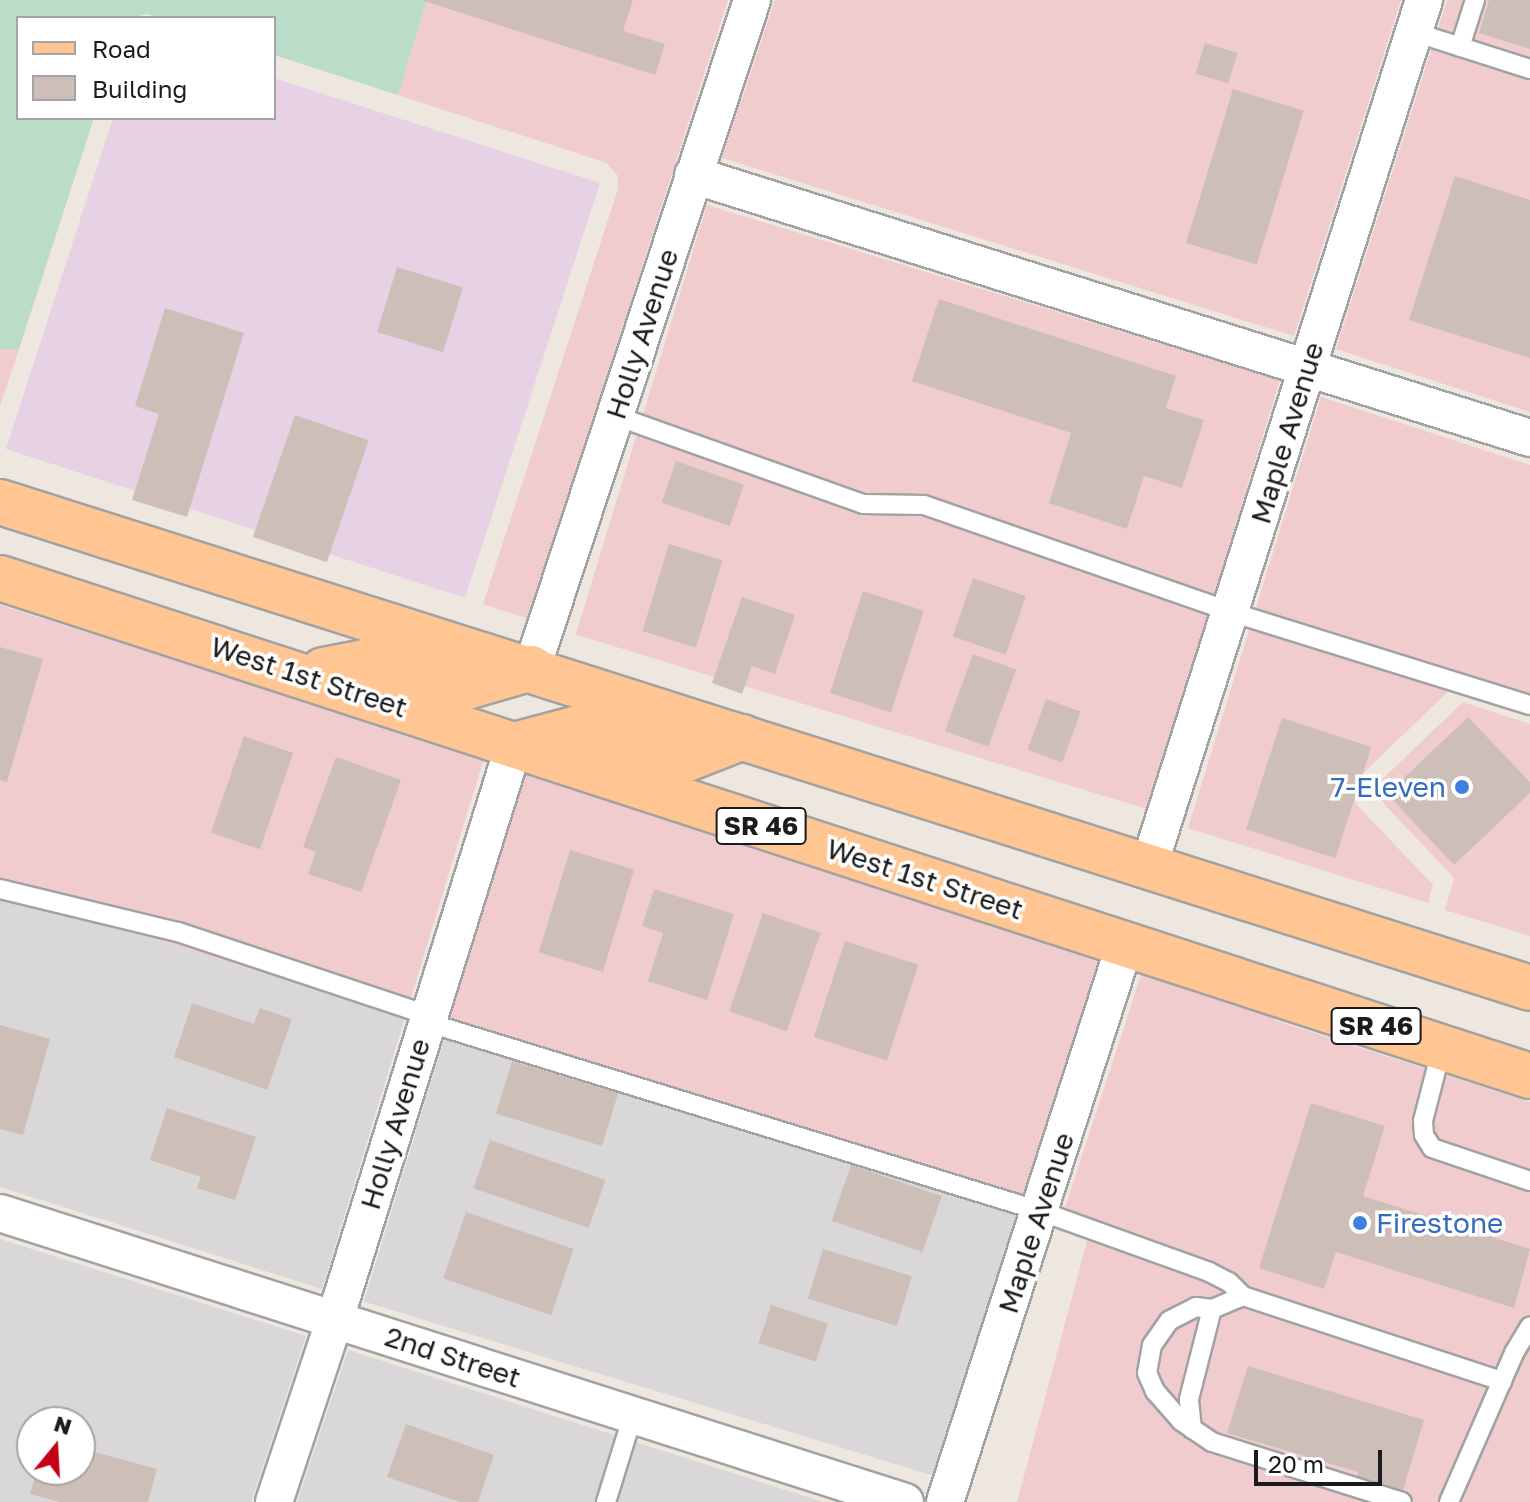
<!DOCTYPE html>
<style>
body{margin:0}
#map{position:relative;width:1530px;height:1502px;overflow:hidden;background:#ede7df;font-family:"Golos Text",sans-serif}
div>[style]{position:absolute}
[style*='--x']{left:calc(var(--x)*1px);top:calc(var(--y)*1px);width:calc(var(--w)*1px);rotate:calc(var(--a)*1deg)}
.residential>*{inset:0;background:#d9d7d8;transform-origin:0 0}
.commercial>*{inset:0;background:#f0cccf;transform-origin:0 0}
.industrial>*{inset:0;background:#e7d1e5}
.wetland>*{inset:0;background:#bbdcc9}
.building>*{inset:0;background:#cdbfb8;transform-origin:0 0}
.roads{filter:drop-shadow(2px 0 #a2a2a2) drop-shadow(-2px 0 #a2a2a2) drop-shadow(0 2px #a2a2a2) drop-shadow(0 -2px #a2a2a2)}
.service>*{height:18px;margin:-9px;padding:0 9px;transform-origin:9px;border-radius:9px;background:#fff}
.minor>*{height:36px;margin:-18px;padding:0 18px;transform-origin:18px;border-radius:18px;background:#fff}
.primary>*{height:44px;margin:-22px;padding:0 22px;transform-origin:22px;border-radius:22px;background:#ffc592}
.dots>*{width:22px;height:22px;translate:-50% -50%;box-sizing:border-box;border:4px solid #fff;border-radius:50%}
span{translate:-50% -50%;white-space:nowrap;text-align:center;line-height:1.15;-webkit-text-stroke:7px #fff;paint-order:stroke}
.shield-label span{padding:2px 6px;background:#fff;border:2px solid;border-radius:6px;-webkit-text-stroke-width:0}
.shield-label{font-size:26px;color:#1b1b1b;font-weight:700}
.street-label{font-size:28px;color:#1b1b1b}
.shop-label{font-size:28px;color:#366cbe}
.right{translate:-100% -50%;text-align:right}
.left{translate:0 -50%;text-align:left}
.legend{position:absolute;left:16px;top:16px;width:260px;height:104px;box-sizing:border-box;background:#fff;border:2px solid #a4a4a4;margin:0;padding:10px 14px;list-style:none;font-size:24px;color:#1b1b1b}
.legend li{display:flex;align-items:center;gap:16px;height:40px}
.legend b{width:40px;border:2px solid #a4a4a4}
.north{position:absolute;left:16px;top:1406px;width:80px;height:80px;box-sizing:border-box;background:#fff;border:2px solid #a4a4a4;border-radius:50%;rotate:18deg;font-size:22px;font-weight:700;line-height:32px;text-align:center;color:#1b1b1b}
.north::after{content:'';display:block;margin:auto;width:28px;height:36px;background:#c50015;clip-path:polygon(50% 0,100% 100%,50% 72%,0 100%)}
.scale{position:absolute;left:1254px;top:1450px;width:128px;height:36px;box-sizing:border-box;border:4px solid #1b1b1b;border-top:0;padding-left:10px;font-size:24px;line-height:28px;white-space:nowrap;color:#1b1b1b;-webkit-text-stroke:6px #fff;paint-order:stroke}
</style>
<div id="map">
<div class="residential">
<div style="clip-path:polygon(0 891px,405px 1017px,322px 1289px,0 1187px)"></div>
<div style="left:447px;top:1030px;width:599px;height:284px;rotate:17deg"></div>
<div style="clip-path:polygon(evenodd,0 1239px,306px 1336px,251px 1502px,0 1502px,0 1239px,32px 1422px,80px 1422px,80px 1470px,32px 1470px,32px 1422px)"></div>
<div style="clip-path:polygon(348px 1350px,823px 1502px,297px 1502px)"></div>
</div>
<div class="commercial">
<div style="clip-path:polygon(427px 0,728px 0,528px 619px,483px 604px,618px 189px,618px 176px,607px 163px,398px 95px)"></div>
<div style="clip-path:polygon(775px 0,1401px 0,1294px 336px,722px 158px)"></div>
<div style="clip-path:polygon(1447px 0,1530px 0,1530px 412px,1336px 349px)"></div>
<div style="left:707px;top:205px;width:599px;height:449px;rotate:17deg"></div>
<div style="clip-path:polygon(0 349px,19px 349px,0 406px)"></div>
<div style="clip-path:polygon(1321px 397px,1530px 465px,1530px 702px,1457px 683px,1355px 781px,1352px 794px,1358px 806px,1433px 885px,1428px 903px,1188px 828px)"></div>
<div style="clip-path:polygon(0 605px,484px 758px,405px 1017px,0 891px)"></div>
<div style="clip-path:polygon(1463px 702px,1530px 724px,1530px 936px,1445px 910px,1454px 878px,1371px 790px)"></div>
<div style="left:526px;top:771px;width:605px;height:271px;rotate:18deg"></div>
<div style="clip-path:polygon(1144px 966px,1228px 992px,1277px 1021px,1530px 1102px,1530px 1502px,1017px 1502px,1090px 1230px,1061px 1220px)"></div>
</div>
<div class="industrial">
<div style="clip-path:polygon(274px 78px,600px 183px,465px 598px,6px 449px,113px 118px,274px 118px)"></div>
</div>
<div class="wetland">
<div style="clip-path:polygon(0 0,427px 0,398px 95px,274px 55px,274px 18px,160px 18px,147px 14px,130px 18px,18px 18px,18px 118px,94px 118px,19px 349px,0 349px)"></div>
</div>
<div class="building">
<div style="clip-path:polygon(421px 0,633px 0,623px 31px,665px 44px,655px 75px)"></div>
<div style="clip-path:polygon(1489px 0,1530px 0,1530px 49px,1479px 33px)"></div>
<div style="left:1205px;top:43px;width:34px;height:32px;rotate:17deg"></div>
<div style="left:1233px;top:89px;width:74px;height:161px;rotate:17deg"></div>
<div style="clip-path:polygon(1455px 176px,1530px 200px,1530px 358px,1409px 320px)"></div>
<div style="left:397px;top:267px;width:69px;height:68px;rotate:17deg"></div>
<div style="clip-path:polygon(939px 299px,1176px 376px,1166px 408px,1204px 420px,1182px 488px,1144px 476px,1127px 529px,1049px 503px,1071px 433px,912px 381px)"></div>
<div style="clip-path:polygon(165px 308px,244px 333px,187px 517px,132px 500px,159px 414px,135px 406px)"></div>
<div style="left:295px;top:415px;width:78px;height:129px;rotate:19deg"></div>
<div style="left:676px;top:461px;width:72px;height:44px;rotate:19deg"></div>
<div style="left:669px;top:544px;width:56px;height:91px;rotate:17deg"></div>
<div style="left:973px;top:578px;width:56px;height:62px;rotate:19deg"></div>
<div style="left:863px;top:591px;width:64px;height:107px;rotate:18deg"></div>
<div style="clip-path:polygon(742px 597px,795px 615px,775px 674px,752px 666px,742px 694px,712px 683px)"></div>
<div style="clip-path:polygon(0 647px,43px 659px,7px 782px,0 780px)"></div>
<div style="left:973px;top:654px;width:46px;height:82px;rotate:20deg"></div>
<div style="left:1046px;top:699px;width:37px;height:54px;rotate:20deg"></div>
<div style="clip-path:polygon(1468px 717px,1530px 782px,1530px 793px,1454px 865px,1387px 794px)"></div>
<div style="left:1282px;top:718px;width:94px;height:117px;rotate:18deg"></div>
<div style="left:244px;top:736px;width:52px;height:102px;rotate:19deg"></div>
<div style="clip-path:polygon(336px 757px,401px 780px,361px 892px,308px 874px,316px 852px,303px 847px)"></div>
<div style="left:570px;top:850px;width:67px;height:107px;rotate:17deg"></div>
<div style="clip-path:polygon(654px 889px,734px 914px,707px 1000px,648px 981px,663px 933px,642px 926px)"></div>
<div style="left:763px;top:913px;width:61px;height:104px;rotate:19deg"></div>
<div style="left:845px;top:941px;width:77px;height:101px;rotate:18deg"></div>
<div style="clip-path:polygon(192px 1003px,254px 1024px,260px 1008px,292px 1019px,267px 1090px,174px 1057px)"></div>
<div style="clip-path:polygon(0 1025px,50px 1039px,23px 1135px,0 1129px)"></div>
<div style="left:512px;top:1061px;width:111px;height:55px;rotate:17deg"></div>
<div style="clip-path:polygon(1311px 1103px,1385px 1126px,1363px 1196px,1530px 1249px,1514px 1308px,1336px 1252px,1324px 1289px,1259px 1268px)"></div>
<div style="clip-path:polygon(167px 1108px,256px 1137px,235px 1200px,197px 1188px,201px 1177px,150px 1160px)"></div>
<div style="left:490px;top:1140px;width:122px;height:51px;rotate:19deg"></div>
<div style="left:851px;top:1165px;width:96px;height:59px;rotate:19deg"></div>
<div style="left:466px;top:1212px;width:114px;height:70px;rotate:19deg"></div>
<div style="left:823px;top:1249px;width:93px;height:52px;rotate:17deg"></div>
<div style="left:771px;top:1305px;width:60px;height:40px;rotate:18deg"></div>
<div style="clip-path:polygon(1248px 1366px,1424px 1420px,1401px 1497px,1355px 1483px,1358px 1472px,1227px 1433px)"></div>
<div style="clip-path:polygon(406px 1424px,494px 1455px,478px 1502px,460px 1502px,387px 1477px)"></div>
<div style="clip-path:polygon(80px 1448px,157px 1469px,148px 1502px,60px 1502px,30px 1494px,37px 1470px,80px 1470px)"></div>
</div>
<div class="roads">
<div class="service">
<div style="--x:1414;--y:32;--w:122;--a:17.7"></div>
<div style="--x:1460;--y:47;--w:49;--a:-72.3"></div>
<div style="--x:616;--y:416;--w:262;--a:19.6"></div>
<div style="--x:863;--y:504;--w:61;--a:0.9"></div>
<div style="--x:924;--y:505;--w:325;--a:19.2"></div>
<div style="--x:1231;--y:612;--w:313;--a:17.3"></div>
<div style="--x:0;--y:889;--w:183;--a:13.6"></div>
<div style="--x:178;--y:932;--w:263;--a:18.4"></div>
<div style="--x:426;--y:1022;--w:642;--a:17.11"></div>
<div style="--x:1040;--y:1211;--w:180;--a:19.8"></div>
<div style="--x:1209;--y:1272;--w:22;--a:27"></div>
<div style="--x:1229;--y:1282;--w:20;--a:45"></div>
<div style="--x:1243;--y:1296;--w:273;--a:18.2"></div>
<div style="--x:1442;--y:1047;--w:76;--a:104.4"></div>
<div style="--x:1423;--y:1121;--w:14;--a:86"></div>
<div style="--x:1424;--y:1135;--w:15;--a:58"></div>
<div style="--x:1432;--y:1148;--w:103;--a:18.6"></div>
<div style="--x:1243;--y:1296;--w:34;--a:157"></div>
<div style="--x:1212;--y:1309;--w:16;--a:-173"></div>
<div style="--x:1196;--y:1307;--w:30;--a:153"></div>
<div style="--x:1169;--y:1321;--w:29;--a:125"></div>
<div style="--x:1152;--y:1345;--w:28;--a:100"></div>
<div style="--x:1147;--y:1373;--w:20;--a:66"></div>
<div style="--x:1155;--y:1391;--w:40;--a:49"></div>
<div style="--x:1181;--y:1421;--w:37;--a:34"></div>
<div style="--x:1212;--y:1442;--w:199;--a:17.5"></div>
<div style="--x:1192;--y:1429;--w:30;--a:-96"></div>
<div style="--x:1189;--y:1399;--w:93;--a:-75.7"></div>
<div style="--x:606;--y:1502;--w:91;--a:-72.8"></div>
<div style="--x:1449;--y:1502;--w:163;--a:-66.4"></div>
<div style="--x:1514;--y:1353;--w:31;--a:-59"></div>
</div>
<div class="minor">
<div style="--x:693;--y:175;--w:877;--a:17.44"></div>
<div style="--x:532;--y:668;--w:703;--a:-71.77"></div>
<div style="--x:1149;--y:866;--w:909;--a:-72.38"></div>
<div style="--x:0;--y:1213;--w:950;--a:17.71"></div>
<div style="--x:274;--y:1502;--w:193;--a:-71.6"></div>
<div style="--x:335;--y:1319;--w:601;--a:-72.68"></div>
<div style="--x:945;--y:1502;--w:586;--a:-72.12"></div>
</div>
<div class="primary">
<div style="--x:0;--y:502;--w:1605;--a:17.62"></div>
<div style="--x:0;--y:578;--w:1609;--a:18.03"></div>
<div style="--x:323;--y:670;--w:42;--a:-11"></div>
<div style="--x:364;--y:662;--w:94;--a:18"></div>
<div style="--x:453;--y:691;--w:82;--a:-16.2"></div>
<div style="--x:514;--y:745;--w:70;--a:-14.8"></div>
<div style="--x:582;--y:727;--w:110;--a:16.9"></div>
<div style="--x:687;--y:759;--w:60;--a:-21.4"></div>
</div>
</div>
<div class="dots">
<div style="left:1462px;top:787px;background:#3f7fe0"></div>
<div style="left:1360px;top:1223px;background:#3f7fe0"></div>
</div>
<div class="shield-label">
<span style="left:761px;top:826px">SR 46</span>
<span style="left:1376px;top:1026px">SR 46</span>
</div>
<div class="street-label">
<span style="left:642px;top:334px;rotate:-72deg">Holly Avenue</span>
<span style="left:1287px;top:433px;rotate:-73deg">Maple Avenue</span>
<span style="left:309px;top:677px;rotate:18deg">West 1st Street</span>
<span style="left:925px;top:879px;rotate:18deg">West 1st Street</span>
<span style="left:395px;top:1124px;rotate:-73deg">Holly Avenue</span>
<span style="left:1036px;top:1223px;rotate:-72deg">Maple Avenue</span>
<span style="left:453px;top:1357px;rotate:18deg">2nd Street</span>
</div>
<div class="shop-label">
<span class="right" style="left:1446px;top:787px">7-Eleven</span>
<span class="left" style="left:1376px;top:1223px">Firestone</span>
</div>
<ul class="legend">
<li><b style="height:10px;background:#ffc592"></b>Road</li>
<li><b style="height:22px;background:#cdbfb8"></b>Building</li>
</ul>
<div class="north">N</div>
<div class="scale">20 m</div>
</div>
